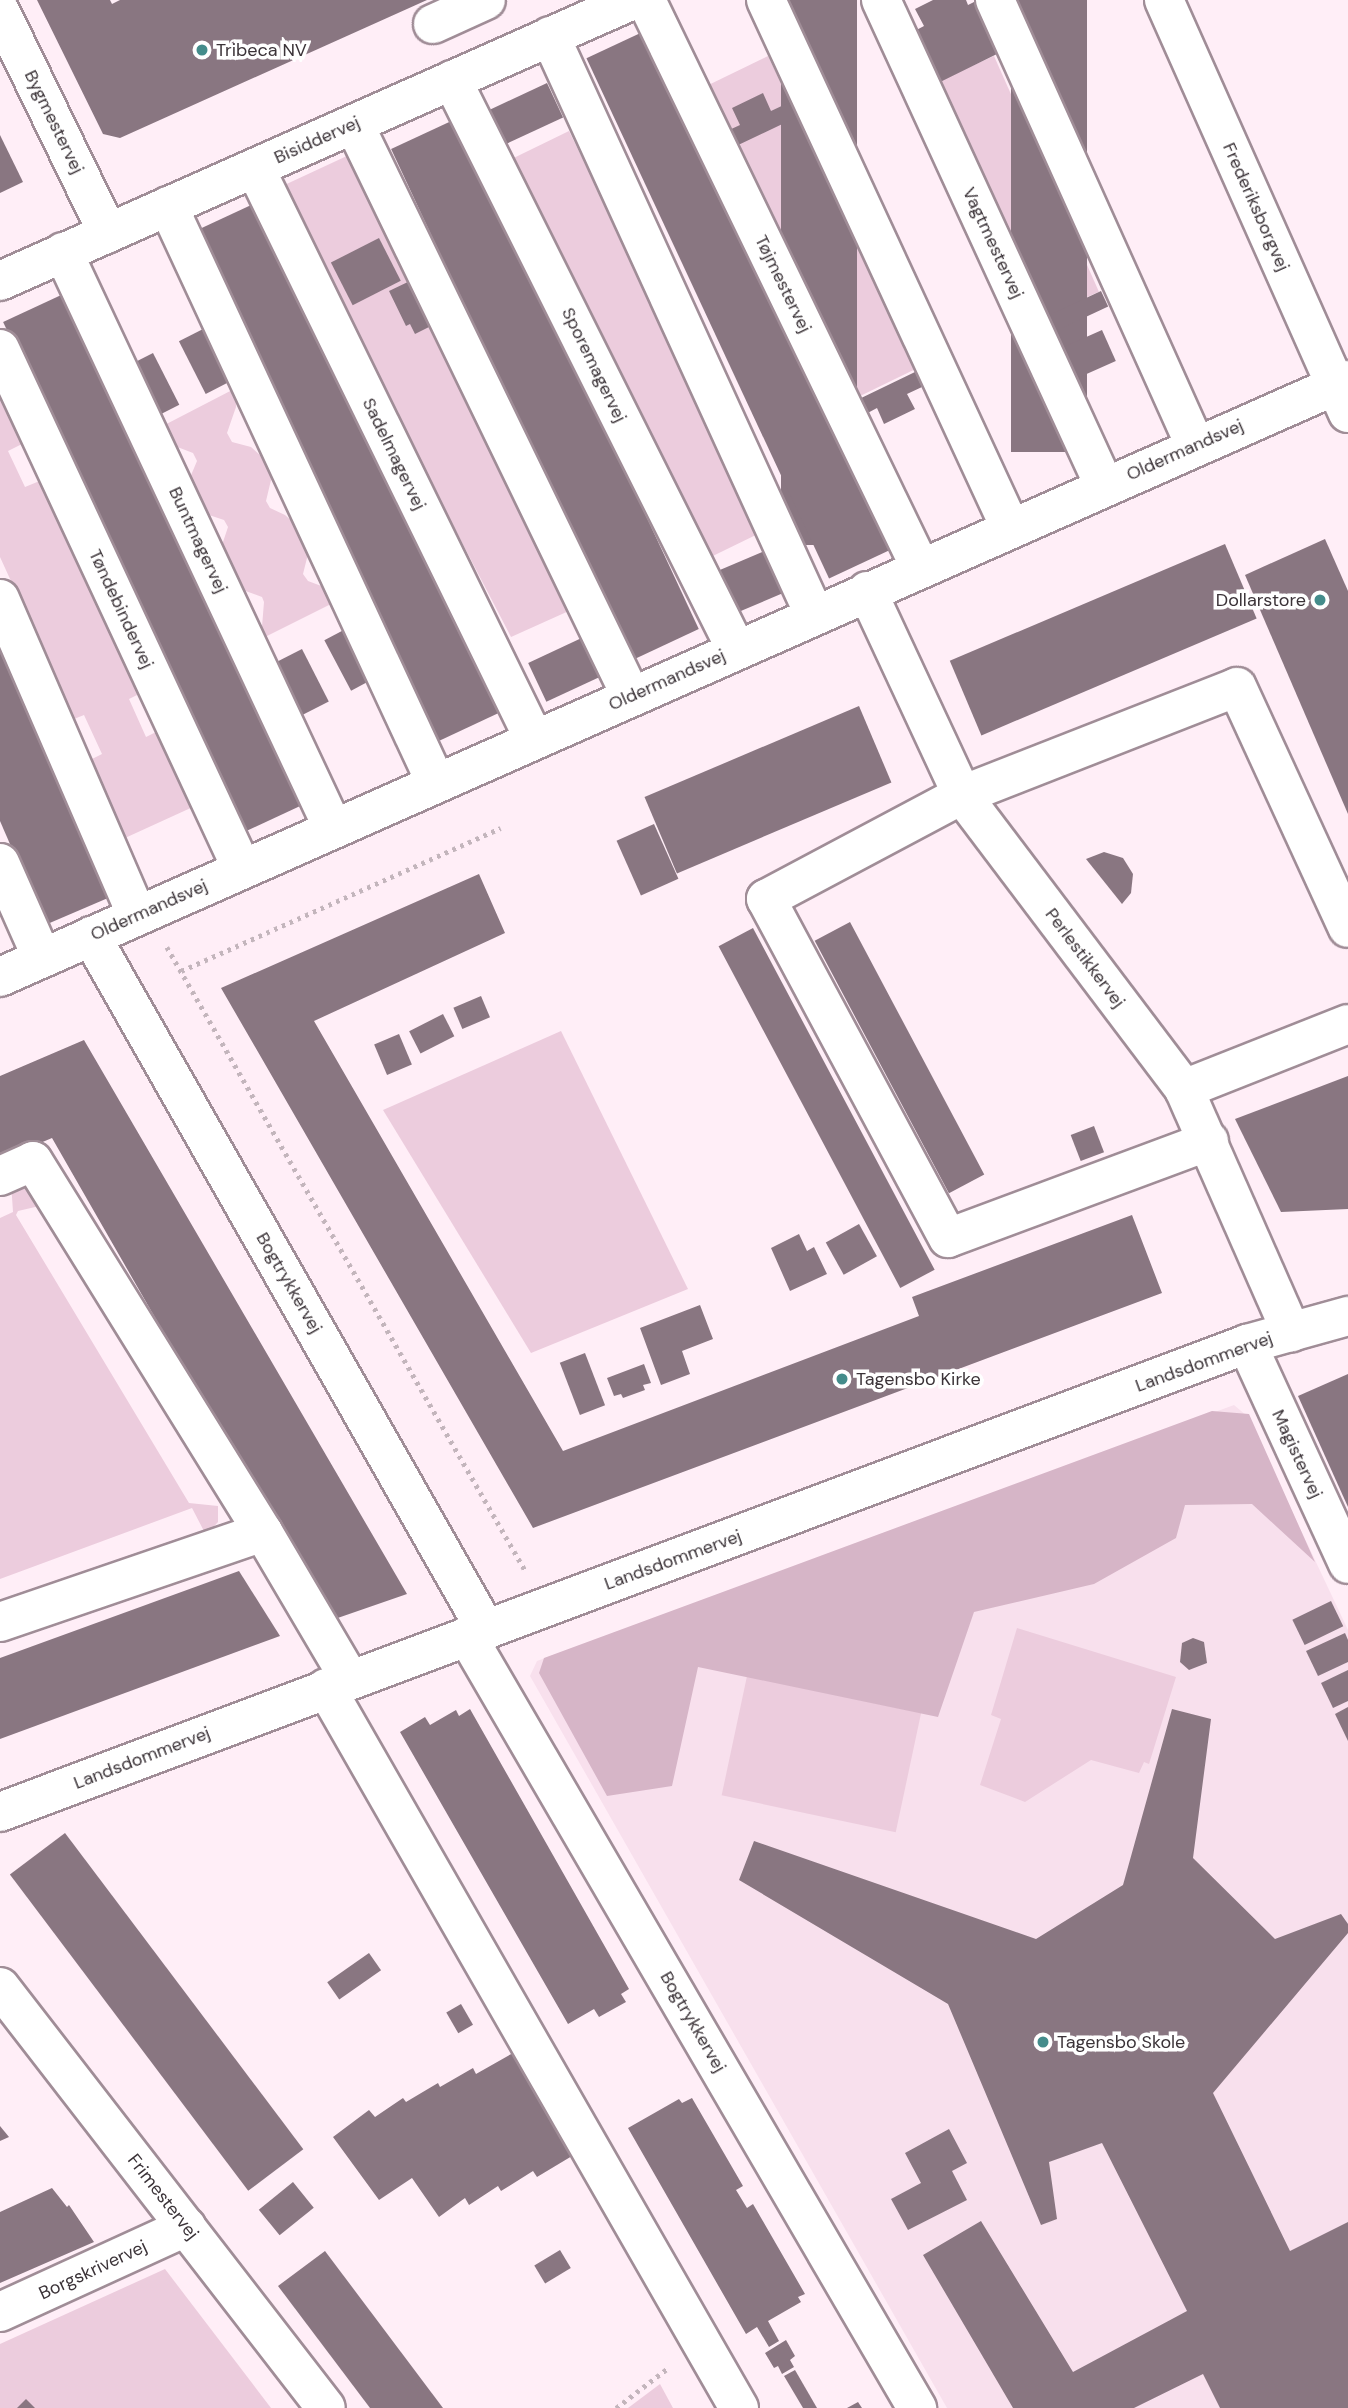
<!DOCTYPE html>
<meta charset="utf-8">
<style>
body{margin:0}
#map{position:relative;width:1348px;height:2408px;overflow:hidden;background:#ffeef7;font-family:"DM Sans",sans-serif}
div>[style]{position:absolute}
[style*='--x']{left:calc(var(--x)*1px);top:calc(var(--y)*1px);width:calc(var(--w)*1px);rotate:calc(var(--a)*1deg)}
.built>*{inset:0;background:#f8e0ed}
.green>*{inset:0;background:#ecccdd;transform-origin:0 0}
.forest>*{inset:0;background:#d6b5c7}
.building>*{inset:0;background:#897681;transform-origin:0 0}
.path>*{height:4.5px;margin-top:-2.25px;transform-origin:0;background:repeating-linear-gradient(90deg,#c3b5bc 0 3.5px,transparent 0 8.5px)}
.roads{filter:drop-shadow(2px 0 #a08d97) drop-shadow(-2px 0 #a08d97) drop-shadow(0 2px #a08d97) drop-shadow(0 -2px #a08d97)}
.minor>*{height:38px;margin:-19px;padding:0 19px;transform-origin:19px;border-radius:19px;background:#fff}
.dots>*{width:19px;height:19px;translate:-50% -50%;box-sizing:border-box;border:4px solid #fff;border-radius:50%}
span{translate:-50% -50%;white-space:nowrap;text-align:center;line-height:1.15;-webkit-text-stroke:7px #fff;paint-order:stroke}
.poi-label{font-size:18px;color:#3b3338}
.left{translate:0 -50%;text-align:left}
.right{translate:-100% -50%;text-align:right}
.street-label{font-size:18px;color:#3b3338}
</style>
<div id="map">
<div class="built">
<div style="clip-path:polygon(1234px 1405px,1247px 1416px,1348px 1630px,1348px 2408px,947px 2408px,530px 1676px,537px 1661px)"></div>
</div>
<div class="green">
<div style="left:768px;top:56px;width:346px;height:76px;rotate:64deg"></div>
<div style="left:994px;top:56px;width:258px;height:71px;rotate:66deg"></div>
<div style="left:569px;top:131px;width:445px;height:69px;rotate:64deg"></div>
<div style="clip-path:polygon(349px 155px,571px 610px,511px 637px,278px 188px)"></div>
<div style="clip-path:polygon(236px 388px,236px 407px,227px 433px,232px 442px,251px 447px,269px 463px,271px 480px,266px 501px,270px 508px,285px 515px,303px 531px,308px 554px,303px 574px,308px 581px,324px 587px,341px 599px,261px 639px,264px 602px,262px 597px,240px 589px,225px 571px,222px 545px,228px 527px,224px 520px,206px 514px,189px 480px,197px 461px,193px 453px,167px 443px,151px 432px)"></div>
<div style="clip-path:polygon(0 396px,22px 444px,8px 451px,25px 487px,42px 480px,139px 694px,129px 699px,146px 737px,160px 730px,195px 806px,125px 838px,90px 760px,102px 754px,84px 715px,74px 719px,0 557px)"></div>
<div style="clip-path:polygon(561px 1031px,688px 1289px,531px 1353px,383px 1110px)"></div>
<div style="clip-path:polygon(11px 1182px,32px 1185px,48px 1204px,18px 1211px,16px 1215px,189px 1503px,218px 1506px,218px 1522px,206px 1535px,192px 1508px,0 1579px,0 1218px,13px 1212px)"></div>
<div style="clip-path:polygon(1017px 1628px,1176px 1677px,1149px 1764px,1144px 1762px,1139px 1773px,1091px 1760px,1025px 1802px,980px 1785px,1001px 1719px,991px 1715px)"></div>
<div style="left:747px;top:1676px;width:178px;height:122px;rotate:12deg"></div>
<div style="clip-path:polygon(165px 2269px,271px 2408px,0 2408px,0 2344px)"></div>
<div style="clip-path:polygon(660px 2384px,673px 2408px,628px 2408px)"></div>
</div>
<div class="forest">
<div style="clip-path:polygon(1212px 1411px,1249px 1414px,1315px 1562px,1252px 1504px,1185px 1505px,1176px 1538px,1094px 1584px,974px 1612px,938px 1717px,698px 1667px,672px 1786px,607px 1796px,539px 1673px,544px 1658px)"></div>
</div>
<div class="building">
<div style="clip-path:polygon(37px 0,110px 0,112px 4px,120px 0,427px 0,120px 138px,103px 134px)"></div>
<div style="left:781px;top:0;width:76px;height:545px"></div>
<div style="clip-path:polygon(933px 0,966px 0,968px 5px,974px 2px,999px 53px,930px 87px,905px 36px,924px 26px,915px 9px)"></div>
<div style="left:1011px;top:0;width:76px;height:452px"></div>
<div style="left:649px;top:29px;width:574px;height:69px;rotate:65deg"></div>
<div style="left:547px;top:83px;width:38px;height:69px;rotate:65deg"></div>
<div style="clip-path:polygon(763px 93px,771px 111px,788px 103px,795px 118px,734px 147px,727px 131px,740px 125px,732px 108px)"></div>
<div style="left:460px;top:117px;width:565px;height:76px;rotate:65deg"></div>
<div style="clip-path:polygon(0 135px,23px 182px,0 193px)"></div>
<div style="left:262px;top:200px;width:565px;height:76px;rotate:65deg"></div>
<div style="left:379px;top:238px;width:48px;height:54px;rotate:63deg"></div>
<div style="clip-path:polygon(412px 280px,429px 315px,425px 316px,431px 326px,415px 334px,410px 324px,406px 326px,389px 291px)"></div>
<div style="left:72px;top:290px;width:564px;height:76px;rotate:65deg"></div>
<div style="left:1101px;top:291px;width:17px;height:68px;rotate:65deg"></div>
<div style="left:211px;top:325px;width:59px;height:36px;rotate:63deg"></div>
<div style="left:1102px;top:330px;width:34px;height:53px;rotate:66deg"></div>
<div style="left:153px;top:353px;width:58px;height:37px;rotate:63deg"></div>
<div style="clip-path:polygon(915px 372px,922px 387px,907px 394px,915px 409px,884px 424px,877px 408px,862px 416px,855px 401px)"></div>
<div style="clip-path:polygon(1325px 539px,1348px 591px,1348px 814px,1245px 575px)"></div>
<div style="left:1225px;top:544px;width:81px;height:299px;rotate:67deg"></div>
<div style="left:774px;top:547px;width:46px;height:62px;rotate:67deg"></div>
<div style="left:357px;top:623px;width:57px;height:37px;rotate:62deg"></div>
<div style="clip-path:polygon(0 627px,115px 895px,45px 925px,0 821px)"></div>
<div style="left:588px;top:635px;width:43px;height:66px;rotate:65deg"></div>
<div style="left:302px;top:649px;width:59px;height:38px;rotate:63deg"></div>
<div style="left:859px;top:706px;width:83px;height:233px;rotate:67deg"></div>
<div style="left:654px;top:824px;width:60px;height:41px;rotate:66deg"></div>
<div style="clip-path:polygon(1104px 852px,1123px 858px,1133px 874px,1131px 893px,1122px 904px,1086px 859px)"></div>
<div style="clip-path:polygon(479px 874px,505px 933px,314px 1021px,563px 1451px,919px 1316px,912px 1297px,1132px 1215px,1162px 1293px,533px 1528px,221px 988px)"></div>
<div style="left:850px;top:922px;width:286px;height:40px;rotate:62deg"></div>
<div style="left:753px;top:928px;width:387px;height:39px;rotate:62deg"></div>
<div style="left:481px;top:996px;width:23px;height:30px;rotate:67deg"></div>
<div style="left:443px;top:1014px;width:25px;height:38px;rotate:63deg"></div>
<div style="left:399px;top:1034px;width:33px;height:27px;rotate:67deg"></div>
<div style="clip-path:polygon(84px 1040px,407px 1594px,329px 1621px,52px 1138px,0 1160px,0 1076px)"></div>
<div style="clip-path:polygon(1348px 1076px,1348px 1209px,1281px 1212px,1235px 1119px)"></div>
<div style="left:1094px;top:1126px;width:28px;height:25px;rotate:69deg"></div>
<div style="left:859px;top:1224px;width:37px;height:38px;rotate:61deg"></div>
<div style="clip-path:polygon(799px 1234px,807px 1251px,814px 1247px,827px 1274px,790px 1291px,771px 1248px)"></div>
<div style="clip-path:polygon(700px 1305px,713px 1339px,682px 1351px,690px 1374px,661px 1385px,640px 1328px)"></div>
<div style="left:585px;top:1353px;width:56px;height:27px;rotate:69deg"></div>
<div style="clip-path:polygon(644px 1364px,651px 1383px,643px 1385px,645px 1390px,623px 1398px,621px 1394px,614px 1396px,607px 1378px)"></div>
<div style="clip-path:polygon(1348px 1374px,1348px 1507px,1298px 1396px)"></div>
<div style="clip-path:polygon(239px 1571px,280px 1636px,0 1739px,0 1658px)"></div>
<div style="left:1331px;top:1601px;width:28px;height:43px;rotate:64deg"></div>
<div style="clip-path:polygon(1345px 1633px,1348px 1640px,1348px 1662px,1318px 1676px,1306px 1651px)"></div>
<div style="clip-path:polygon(1193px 1638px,1204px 1642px,1207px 1663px,1189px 1670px,1180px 1662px,1182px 1643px)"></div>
<div style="clip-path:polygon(1348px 1670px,1348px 1701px,1333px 1708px,1321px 1683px)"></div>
<div style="clip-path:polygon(1348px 1707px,1348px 1741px,1335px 1714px)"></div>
<div style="clip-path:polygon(470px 1709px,629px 1989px,621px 1994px,626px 2002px,599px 2017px,594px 2009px,568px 2024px,400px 1732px,425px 1717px,430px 1725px,456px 1710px,459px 1716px)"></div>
<div style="clip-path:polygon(1172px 1709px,1211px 1719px,1193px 1858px,1275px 1939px,1341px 1914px,1348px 1924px,1348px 1933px,1213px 2093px,1290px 2251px,1348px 2222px,1348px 2408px,1220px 2408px,1203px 2374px,1134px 2408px,1013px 2408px,923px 2255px,981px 2221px,1073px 2372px,1187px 2311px,1102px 2143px,1049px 2162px,1057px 2219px,1041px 2225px,948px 2004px,739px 1880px,754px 1841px,1036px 1939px,1123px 1885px)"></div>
<div style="left:65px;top:1833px;width:396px;height:69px;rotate:53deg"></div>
<div style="left:369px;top:1953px;width:21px;height:51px;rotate:55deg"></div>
<div style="left:461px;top:2004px;width:24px;height:17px;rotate:60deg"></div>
<div style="clip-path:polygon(513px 2053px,572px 2156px,537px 2177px,533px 2171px,501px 2191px,498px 2186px,469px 2205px,465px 2198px,439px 2217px,412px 2178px,379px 2200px,333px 2137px,369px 2110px,375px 2117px,403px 2098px,406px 2102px,438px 2083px,440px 2087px,473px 2068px,476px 2074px)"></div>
<div style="clip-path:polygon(692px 2098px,743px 2186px,736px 2190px,747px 2208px,753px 2204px,805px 2294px,798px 2297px,801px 2302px,768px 2321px,779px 2341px,769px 2347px,757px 2327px,746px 2334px,628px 2128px,679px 2099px,682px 2103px)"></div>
<div style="clip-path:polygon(0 2126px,9px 2137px,0 2141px)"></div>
<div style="clip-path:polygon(949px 2129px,967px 2163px,952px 2171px,967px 2200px,908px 2230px,891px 2199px,921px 2183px,905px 2153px)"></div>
<div style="left:293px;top:2182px;width:33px;height:44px;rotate:51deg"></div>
<div style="clip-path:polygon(52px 2188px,67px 2207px,69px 2205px,94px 2242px,0 2283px,0 2212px)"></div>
<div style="left:560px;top:2250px;width:21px;height:30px;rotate:59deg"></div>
<div style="clip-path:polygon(325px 2251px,443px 2408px,370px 2408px,278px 2286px)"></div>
<div style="clip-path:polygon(786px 2340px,795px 2356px,790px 2360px,794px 2367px,782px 2374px,778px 2366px,774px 2368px,765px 2353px)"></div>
<div style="clip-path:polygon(795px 2370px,817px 2408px,803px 2408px,784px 2376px)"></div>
<div style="clip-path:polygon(26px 2399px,35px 2408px,17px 2408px)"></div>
<div style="clip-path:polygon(858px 2402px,862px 2408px,847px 2408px)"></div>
</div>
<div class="path">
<div style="--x:167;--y:947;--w:719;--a:60.12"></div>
<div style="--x:181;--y:971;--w:350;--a:-24.1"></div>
<div style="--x:616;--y:2408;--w:66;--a:-37.6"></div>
</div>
<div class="roads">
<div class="minor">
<div style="--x:646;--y:0;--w:630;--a:64.21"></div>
<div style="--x:766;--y:0;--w:581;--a:65.16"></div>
<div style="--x:881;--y:0;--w:534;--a:65.31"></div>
<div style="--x:995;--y:0;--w:488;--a:65.8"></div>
<div style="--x:1164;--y:0;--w:452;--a:66"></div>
<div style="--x:0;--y:11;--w:247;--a:64.1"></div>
<div style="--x:433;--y:24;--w:58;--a:-24.4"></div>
<div style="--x:550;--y:36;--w:635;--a:65.45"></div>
<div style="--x:452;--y:80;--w:636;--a:63.48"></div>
<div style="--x:354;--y:124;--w:636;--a:64.16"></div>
<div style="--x:255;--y:168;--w:636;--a:63.96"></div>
<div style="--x:168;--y:206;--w:636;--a:65.09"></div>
<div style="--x:63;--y:252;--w:636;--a:64.89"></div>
<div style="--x:0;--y:281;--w:693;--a:-23.94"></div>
<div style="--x:0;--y:349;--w:574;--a:65.04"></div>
<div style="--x:867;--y:591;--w:225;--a:65"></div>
<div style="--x:962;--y:795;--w:368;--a:52.9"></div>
<div style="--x:1184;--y:1089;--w:266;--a:66.2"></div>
<div style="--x:0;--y:599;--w:345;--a:66.6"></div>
<div style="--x:0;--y:863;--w:104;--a:66.1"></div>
<div style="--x:91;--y:936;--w:799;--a:60.35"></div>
<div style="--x:0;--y:977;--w:1474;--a:-23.89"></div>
<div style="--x:1184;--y:1089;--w:176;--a:-21.6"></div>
<div style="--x:1209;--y:1141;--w:278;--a:159.6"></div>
<div style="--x:948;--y:1238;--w:385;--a:-118.2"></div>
<div style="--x:766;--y:899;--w:222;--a:-28"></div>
<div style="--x:962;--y:795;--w:295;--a:-21.4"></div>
<div style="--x:1237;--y:687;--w:265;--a:65.3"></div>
<div style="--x:0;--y:1176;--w:36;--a:-24"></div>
<div style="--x:33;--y:1161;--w:437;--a:58.2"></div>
<div style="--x:263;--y:1532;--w:169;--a:59.5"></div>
<div style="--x:1247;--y:1344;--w:242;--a:65.3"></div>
<div style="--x:0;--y:1622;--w:278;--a:-18.9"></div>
<div style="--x:467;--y:1636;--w:894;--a:59.76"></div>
<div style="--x:326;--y:1688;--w:830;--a:60.16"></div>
<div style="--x:0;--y:1812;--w:1332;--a:-20.57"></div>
<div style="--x:1247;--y:1344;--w:105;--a:-15.5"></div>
<div style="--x:0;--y:1987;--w:532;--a:52.25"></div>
<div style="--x:0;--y:2312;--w:205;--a:-24.6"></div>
</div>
</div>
<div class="dots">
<div style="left:202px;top:50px;background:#448c8b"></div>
<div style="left:1320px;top:600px;background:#448c8b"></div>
<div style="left:842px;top:1379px;background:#448c8b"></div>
<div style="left:1043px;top:2042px;background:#448c8b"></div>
</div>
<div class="poi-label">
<span class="left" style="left:216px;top:50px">Tribeca NV</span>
<span class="right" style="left:1306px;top:600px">Dollarstore</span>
<span class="left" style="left:856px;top:1379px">Tagensbo Kirke</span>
<span class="left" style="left:1057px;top:2042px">Tagensbo Skole</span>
</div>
<div class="street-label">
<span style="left:54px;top:122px;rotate:64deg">Bygmestervej</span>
<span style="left:317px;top:140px;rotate:-24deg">Bisiddervej</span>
<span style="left:1256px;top:207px;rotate:66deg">Frederiksborgvej</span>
<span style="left:993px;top:243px;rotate:65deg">Vagtmestervej</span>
<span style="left:783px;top:284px;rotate:64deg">Tøjmestervej</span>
<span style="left:594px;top:365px;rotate:64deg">Sporemagervej</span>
<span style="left:1185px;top:450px;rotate:-24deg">Oldermandsvej</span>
<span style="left:394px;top:454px;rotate:64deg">Sadelmagervej</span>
<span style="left:198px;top:540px;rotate:65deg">Buntmagervej</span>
<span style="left:121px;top:609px;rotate:65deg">Tøndebindervej</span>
<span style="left:667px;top:680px;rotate:-24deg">Oldermandsvej</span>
<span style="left:149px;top:910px;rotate:-24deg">Oldermandsvej</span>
<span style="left:1085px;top:958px;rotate:53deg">Perlestikkervej</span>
<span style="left:289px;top:1283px;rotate:60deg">Bogtrykkervej</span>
<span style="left:1204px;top:1362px;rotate:-20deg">Landsdommervej</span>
<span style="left:1297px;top:1454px;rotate:65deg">Magistervej</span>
<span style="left:673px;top:1560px;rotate:-20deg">Landsdommervej</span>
<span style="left:142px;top:1758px;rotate:-21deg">Landsdommervej</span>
<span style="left:693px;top:2022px;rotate:60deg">Bogtrykkervej</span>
<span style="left:163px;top:2197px;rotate:52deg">Frimestervej</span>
<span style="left:93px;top:2270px;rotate:-25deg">Borgskrivervej</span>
</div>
</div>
